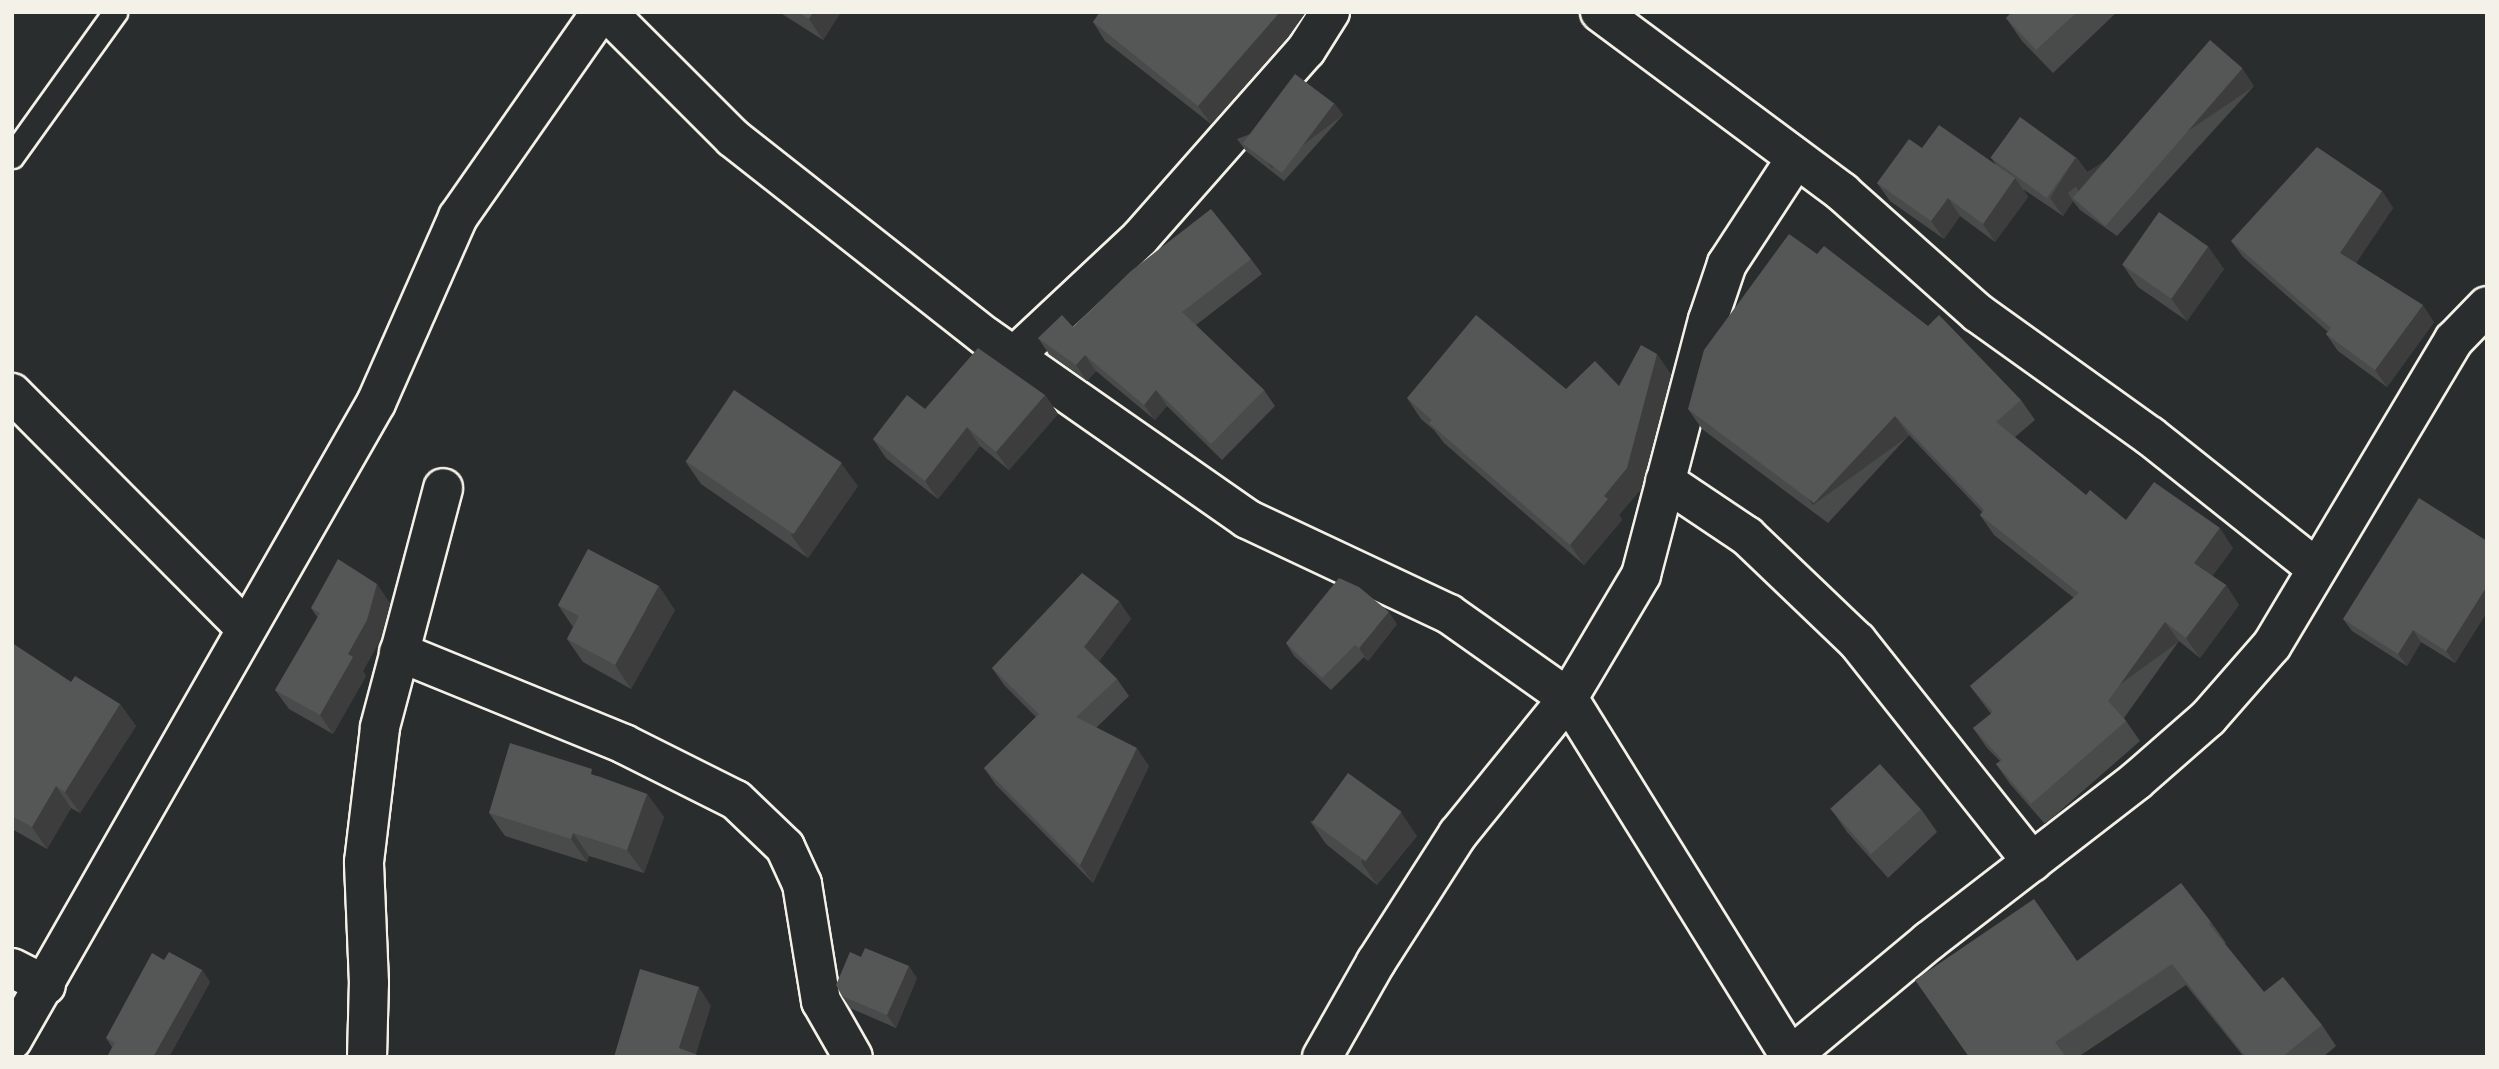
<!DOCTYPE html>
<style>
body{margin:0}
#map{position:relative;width:2499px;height:1069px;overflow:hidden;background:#2a2d2e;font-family:Mynerve,sans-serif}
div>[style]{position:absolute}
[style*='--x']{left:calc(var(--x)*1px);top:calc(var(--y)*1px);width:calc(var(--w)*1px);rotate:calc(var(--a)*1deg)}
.roads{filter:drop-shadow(2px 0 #f4f1e8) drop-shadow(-2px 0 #f4f1e8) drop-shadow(0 2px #f4f1e8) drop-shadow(0 -2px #f4f1e8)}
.service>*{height:23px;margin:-11.5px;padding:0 11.5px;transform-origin:11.5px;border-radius:11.5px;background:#2a2d2e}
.minor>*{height:38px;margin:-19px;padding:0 19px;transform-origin:19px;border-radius:19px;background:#2a2d2e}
.wall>*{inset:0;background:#494b4a}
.shaded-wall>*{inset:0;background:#3c3d3c;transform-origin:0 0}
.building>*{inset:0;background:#555756;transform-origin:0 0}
span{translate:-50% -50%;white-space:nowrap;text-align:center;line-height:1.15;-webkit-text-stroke:5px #2a2d2e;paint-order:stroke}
.frame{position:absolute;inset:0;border:14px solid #f4f1e8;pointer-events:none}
</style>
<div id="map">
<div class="roads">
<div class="service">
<div style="--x:12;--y:156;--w:177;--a:-54.4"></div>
</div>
<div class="minor">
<div style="--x:607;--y:12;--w:178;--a:45"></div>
<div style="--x:733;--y:138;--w:320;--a:38.2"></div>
<div style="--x:985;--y:336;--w:320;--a:34.9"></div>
<div style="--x:1247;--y:519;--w:223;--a:25.2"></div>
<div style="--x:1449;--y:614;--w:146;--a:35.2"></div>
<div style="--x:1568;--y:698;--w:423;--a:58.2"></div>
<div style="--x:1600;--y:12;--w:302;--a:36.6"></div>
<div style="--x:1842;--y:192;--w:182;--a:41.7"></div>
<div style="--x:1978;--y:313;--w:211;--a:35.6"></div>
<div style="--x:2150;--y:436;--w:212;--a:38.5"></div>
<div style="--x:1013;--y:357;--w:174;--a:-43.1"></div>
<div style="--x:1140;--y:238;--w:251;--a:-48.6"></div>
<div style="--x:1306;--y:50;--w:45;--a:-57.7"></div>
<div style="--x:12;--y:393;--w:332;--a:45.2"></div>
<div style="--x:1665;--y:481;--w:99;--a:33.9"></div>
<div style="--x:1747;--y:536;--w:152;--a:43.7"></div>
<div style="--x:1857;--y:641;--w:282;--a:51.6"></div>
<div style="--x:399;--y:652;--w:243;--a:22.2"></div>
<div style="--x:624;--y:744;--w:125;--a:26.6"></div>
<div style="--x:736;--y:800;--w:68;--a:43.8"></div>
<div style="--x:785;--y:847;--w:41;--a:65.3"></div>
<div style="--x:802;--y:884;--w:119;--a:80.8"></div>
<div style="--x:821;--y:1001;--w:64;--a:60.3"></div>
<div style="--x:12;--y:968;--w:38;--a:27"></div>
<div style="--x:12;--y:1040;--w:734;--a:-60.26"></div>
<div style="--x:376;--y:403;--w:203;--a:-66.2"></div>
<div style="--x:458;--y:217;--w:250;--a:-55.1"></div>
<div style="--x:1791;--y:1056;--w:180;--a:-39.8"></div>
<div style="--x:1929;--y:941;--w:262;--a:-37.7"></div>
<div style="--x:2136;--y:781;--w:96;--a:-41.2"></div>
<div style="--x:2208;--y:718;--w:97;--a:-48.8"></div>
<div style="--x:2272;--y:645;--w:355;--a:-59.2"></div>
<div style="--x:2454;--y:340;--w:47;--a:-45.9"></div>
<div style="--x:367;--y:1057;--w:74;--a:-88.5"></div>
<div style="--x:369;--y:983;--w:121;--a:-92.4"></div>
<div style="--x:364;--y:862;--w:136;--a:-83.2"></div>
<div style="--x:380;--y:727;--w:247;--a:-75.2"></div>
<div style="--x:1322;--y:1057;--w:109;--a:-60.4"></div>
<div style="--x:1376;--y:962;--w:152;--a:-57.4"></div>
<div style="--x:1458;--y:834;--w:175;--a:-51"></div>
<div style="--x:1568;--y:698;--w:143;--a:-59.3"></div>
<div style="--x:1641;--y:575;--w:264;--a:-75.3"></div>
<div style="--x:1708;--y:320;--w:59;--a:-71.3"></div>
<div style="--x:1727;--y:264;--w:126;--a:-56.9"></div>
</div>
</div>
<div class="wall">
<div style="clip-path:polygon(779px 12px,841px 12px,823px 40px)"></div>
<div style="clip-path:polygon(1100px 12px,1306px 12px,1288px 37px,1211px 124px,1105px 41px,1093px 22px)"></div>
<div style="clip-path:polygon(2012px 12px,2117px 12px,2053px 73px,2022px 41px,2006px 18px)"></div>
<div style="clip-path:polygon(2254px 86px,2117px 236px,2080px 210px,2073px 201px,2063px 216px,2023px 189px,2028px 197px,1995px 242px,1960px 216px,1944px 239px,1890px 201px,1877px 183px,1922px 148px,1996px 165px,1991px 158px,2076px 157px,2087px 172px)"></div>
<div style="clip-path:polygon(1334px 103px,1343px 115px,1284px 181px,1246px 151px,1237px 139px)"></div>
<div style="clip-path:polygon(2382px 191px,2393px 208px,2356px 263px,2434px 322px,2387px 387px,2338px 351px,2326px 334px,2328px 332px,2243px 257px,2231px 241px)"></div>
<div style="clip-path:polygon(1251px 259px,1262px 274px,1196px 325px,1264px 390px,1275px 406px,1222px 460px,1167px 406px,1155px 420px,1096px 371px,1087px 381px,1049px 354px,1038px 338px,1073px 327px)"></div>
<div style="clip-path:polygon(2122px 264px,2224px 269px,2187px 321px,2138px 287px)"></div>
<div style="clip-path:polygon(1671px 374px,1641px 489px,1619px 515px,1622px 520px,1584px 565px,1444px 443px,1434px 430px,1421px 419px,1407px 398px,1619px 386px)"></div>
<div style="clip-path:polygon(1045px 395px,1058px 414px,1009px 470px,980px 446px,938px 499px,886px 458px,873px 439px,925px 409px)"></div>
<div style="clip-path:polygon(2021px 400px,2035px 420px,2015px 437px,2086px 495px,2126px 520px,2233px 548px,2212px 576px,2226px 585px,2239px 605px,2200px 658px,2179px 641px,2124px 718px,2140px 741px,2045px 824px,2010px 784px,1996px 764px,2000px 761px,1987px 748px,1973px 728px,1991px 714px,1970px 686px,2074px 598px,1994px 535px,1980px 515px,1982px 512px,1909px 435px,1828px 523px,1702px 429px,1688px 409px)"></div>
<div style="clip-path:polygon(685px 461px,858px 486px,808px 558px,701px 484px)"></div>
<div style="clip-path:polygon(2487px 541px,2487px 612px,2455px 663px,2421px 642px,2407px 666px,2352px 631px,2343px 619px)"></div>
<div style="clip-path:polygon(1119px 601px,1131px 619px,1099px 661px,1117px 679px,1129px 696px,1096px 728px,1149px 766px,1093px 883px,996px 785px,984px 768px,1036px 717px,1004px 685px,992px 668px)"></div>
<div style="clip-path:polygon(390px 603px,380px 640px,363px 671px,366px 676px,333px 734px,289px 709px,275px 690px,318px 618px,311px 608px)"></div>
<div style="clip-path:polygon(558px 605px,675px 610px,631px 689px,583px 662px,567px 639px,573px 627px)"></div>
<div style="clip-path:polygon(1397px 624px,1368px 661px,1364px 657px,1331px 690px,1294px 656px,1286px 643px)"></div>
<div style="clip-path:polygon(12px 643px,71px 682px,120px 704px,136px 726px,80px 813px,71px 808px,47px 849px,12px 829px)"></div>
<div style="clip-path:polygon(598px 776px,647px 794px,664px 817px,644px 873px,589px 856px,587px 862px,505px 836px,489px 813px)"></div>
<div style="clip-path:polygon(1831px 809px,1921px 809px,1937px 832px,1888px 878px,1847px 832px)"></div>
<div style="clip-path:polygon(1310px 821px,1417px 836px,1377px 885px,1326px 844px)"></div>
<div style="clip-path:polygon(2211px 922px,2226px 943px,2224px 944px,2264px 992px,2322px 1025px,2336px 1046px,2323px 1057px,2244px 1057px,2186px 985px,2078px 1057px,1969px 1057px,2077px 961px)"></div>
<div style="clip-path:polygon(861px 957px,917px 978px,896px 1028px,850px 1008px,842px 996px)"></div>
<div style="clip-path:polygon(164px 960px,202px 970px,210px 982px,169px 1057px,107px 1057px,112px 1047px,106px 1038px)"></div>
</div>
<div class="shaded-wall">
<div style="clip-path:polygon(813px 12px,841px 12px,823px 40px,809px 19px)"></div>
<div style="clip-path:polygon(1280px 12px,1306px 12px,1288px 37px,1211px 124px,1198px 106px)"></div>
<div style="left:2242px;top:68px;width:22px;height:204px;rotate:56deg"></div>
<div style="left:1334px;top:103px;width:15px;height:89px;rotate:53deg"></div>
<div style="clip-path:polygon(2076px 157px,2089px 176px,2068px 193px,2073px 201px,2063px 216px,2050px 198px)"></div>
<div style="clip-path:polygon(2015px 178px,2028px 197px,1995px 242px,1983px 224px)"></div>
<div style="clip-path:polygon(2382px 191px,2393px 208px,2352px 269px,2340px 253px)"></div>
<div style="clip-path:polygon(1948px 198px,1960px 216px,1944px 239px,1931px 221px)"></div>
<div style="clip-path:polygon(2208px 246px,2224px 269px,2187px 321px,2171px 298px)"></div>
<div style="clip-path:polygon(2423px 305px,2434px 322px,2387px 387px,2375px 370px)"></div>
<div style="clip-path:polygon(1657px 354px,1671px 374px,1641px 489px,1619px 515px,1622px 520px,1584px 565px,1570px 545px)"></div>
<div style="clip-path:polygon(1085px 355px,1096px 371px,1087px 381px,1076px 365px)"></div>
<div style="clip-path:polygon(1156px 390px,1167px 406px,1155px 420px,1144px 405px)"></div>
<div style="clip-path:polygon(1045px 395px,1058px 414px,1009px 470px,996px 452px)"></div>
<div style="left:1895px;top:416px;width:24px;height:119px;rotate:54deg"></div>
<div style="clip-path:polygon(967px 427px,980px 446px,938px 499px,925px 481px)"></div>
<div style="clip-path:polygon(841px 463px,858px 486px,808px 558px,791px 535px)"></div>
<div style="clip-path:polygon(2220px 528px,2233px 548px,2208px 582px,2194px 563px)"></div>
<div style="clip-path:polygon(377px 584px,390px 603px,380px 640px,363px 671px,366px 676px,333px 734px,320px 715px,348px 654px)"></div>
<div style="clip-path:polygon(2226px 585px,2239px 605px,2200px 658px,2186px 638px)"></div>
<div style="clip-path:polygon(659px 586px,675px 610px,631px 689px,615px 665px)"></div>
<div style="clip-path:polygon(2487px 586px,2487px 612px,2455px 663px,2446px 651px)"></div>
<div style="clip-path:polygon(1119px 601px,1131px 619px,1097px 664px,1084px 647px)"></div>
<div style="clip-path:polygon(1389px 612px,1397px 624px,1368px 661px,1359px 648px)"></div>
<div style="left:2165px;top:622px;width:24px;height:97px;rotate:54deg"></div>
<div style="clip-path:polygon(2413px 630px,2421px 642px,2407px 666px,2398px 654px)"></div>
<div style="clip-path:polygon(120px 704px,136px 726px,80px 813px,65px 792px)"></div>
<div style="clip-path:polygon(1137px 748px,1149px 766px,1093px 883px,1080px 865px)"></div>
<div style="clip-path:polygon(56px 786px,71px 808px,47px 849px,32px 827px)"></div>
<div style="clip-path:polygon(647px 794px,664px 817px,644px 873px,627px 850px)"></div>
<div style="clip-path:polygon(1401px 812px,1417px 836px,1377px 885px,1361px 862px)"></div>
<div style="clip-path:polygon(573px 833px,589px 856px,587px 862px,571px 839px)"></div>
<div style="clip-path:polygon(909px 966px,917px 978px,896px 1028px,887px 1015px)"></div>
<div style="clip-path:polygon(202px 970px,210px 982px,169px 1057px,153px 1057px)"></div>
<div style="clip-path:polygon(699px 987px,711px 1006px,695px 1057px,679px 1048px)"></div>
</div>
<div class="building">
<div style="clip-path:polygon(798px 12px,813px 12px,809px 19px)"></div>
<div style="clip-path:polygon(1100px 12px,1280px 12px,1198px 106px,1093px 22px)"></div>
<div style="clip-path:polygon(2012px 12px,2077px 12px,2036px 50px,2006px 18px)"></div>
<div style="left:2210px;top:40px;width:43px;height:209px;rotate:41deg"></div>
<div style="left:1295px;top:74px;width:49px;height:87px;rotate:37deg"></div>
<div style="left:2020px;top:117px;width:69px;height:50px;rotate:36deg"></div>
<div style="clip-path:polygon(1939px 125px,2015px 178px,1983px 224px,1948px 198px,1931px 221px,1877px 183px,1909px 139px,1922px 148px)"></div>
<div style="clip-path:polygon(2317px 147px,2382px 191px,2340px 253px,2423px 305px,2375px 370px,2326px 334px,2331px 328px,2231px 241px)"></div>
<div style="clip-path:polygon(1211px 209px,1251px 259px,1182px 312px,1264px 390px,1211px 444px,1156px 390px,1144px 405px,1085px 355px,1076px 365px,1038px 338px,1062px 315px,1073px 327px,1131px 271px)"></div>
<div style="left:2159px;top:212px;width:60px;height:64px;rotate:35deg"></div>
<div style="clip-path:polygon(1789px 234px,1817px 254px,1824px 246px,1928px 326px,1939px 315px,2021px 400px,1996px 422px,2086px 495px,2090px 490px,2126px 520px,2154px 482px,2220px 528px,2194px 563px,2226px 585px,2186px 638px,2165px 622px,2108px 701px,2126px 721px,2031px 804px,1996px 764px,2002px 760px,1973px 728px,1993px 712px,1970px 686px,2079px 593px,1980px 515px,1984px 510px,1895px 416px,1814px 503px,1688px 409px,1704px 350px)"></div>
<div style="clip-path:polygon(1476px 315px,1566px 389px,1595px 361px,1619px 386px,1641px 345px,1657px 354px,1627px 468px,1604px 496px,1608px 499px,1570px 545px,1429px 423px,1432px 420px,1407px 398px)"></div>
<div style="clip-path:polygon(978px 348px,1045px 395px,996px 452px,967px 427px,925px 481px,873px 439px,907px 395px,925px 409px)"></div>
<div style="left:734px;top:390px;width:130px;height:86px;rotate:34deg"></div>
<div style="clip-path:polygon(2419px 498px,2487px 541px,2487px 586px,2446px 651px,2413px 630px,2398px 654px,2343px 619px)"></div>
<div style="clip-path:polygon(588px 549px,659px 586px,615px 665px,567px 639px,579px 616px,558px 605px)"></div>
<div style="clip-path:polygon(338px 559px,377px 584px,367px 620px,348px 654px,353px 657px,320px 715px,275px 690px,320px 613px,311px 608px)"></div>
<div style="clip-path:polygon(1082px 573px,1119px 601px,1084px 647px,1117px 679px,1076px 717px,1137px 748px,1080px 865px,984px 768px,1039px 714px,992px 668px)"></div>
<div style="clip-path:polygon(1339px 578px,1359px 587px,1389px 612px,1359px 648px,1355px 645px,1322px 678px,1286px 643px)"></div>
<div style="clip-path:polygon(12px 643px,71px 682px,75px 676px,120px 704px,65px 792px,56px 786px,32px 827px,12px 816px)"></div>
<div style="clip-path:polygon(510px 743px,592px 769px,591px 774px,647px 794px,627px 850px,573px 833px,571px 839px,489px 813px)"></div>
<div style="left:1880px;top:764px;width:61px;height:67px;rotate:48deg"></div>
<div style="left:1348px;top:773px;width:66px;height:61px;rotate:36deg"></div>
<div style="clip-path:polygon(2181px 883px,2211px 922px,2209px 924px,2264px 992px,2283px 977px,2322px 1025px,2282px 1057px,2246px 1057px,2172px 964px,2055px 1042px,2066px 1057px,1969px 1057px,1915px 980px,2034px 899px,2077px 961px)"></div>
<div style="clip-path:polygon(865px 948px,909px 966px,887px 1015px,842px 996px,836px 985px,850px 952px,861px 957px)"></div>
<div style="clip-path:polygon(169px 952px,202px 970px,153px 1057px,107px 1057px,115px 1043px,106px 1038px,152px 953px,164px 960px)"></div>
<div style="clip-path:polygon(640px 969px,699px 987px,679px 1048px,703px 1057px,614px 1057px)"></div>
</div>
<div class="frame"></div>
</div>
